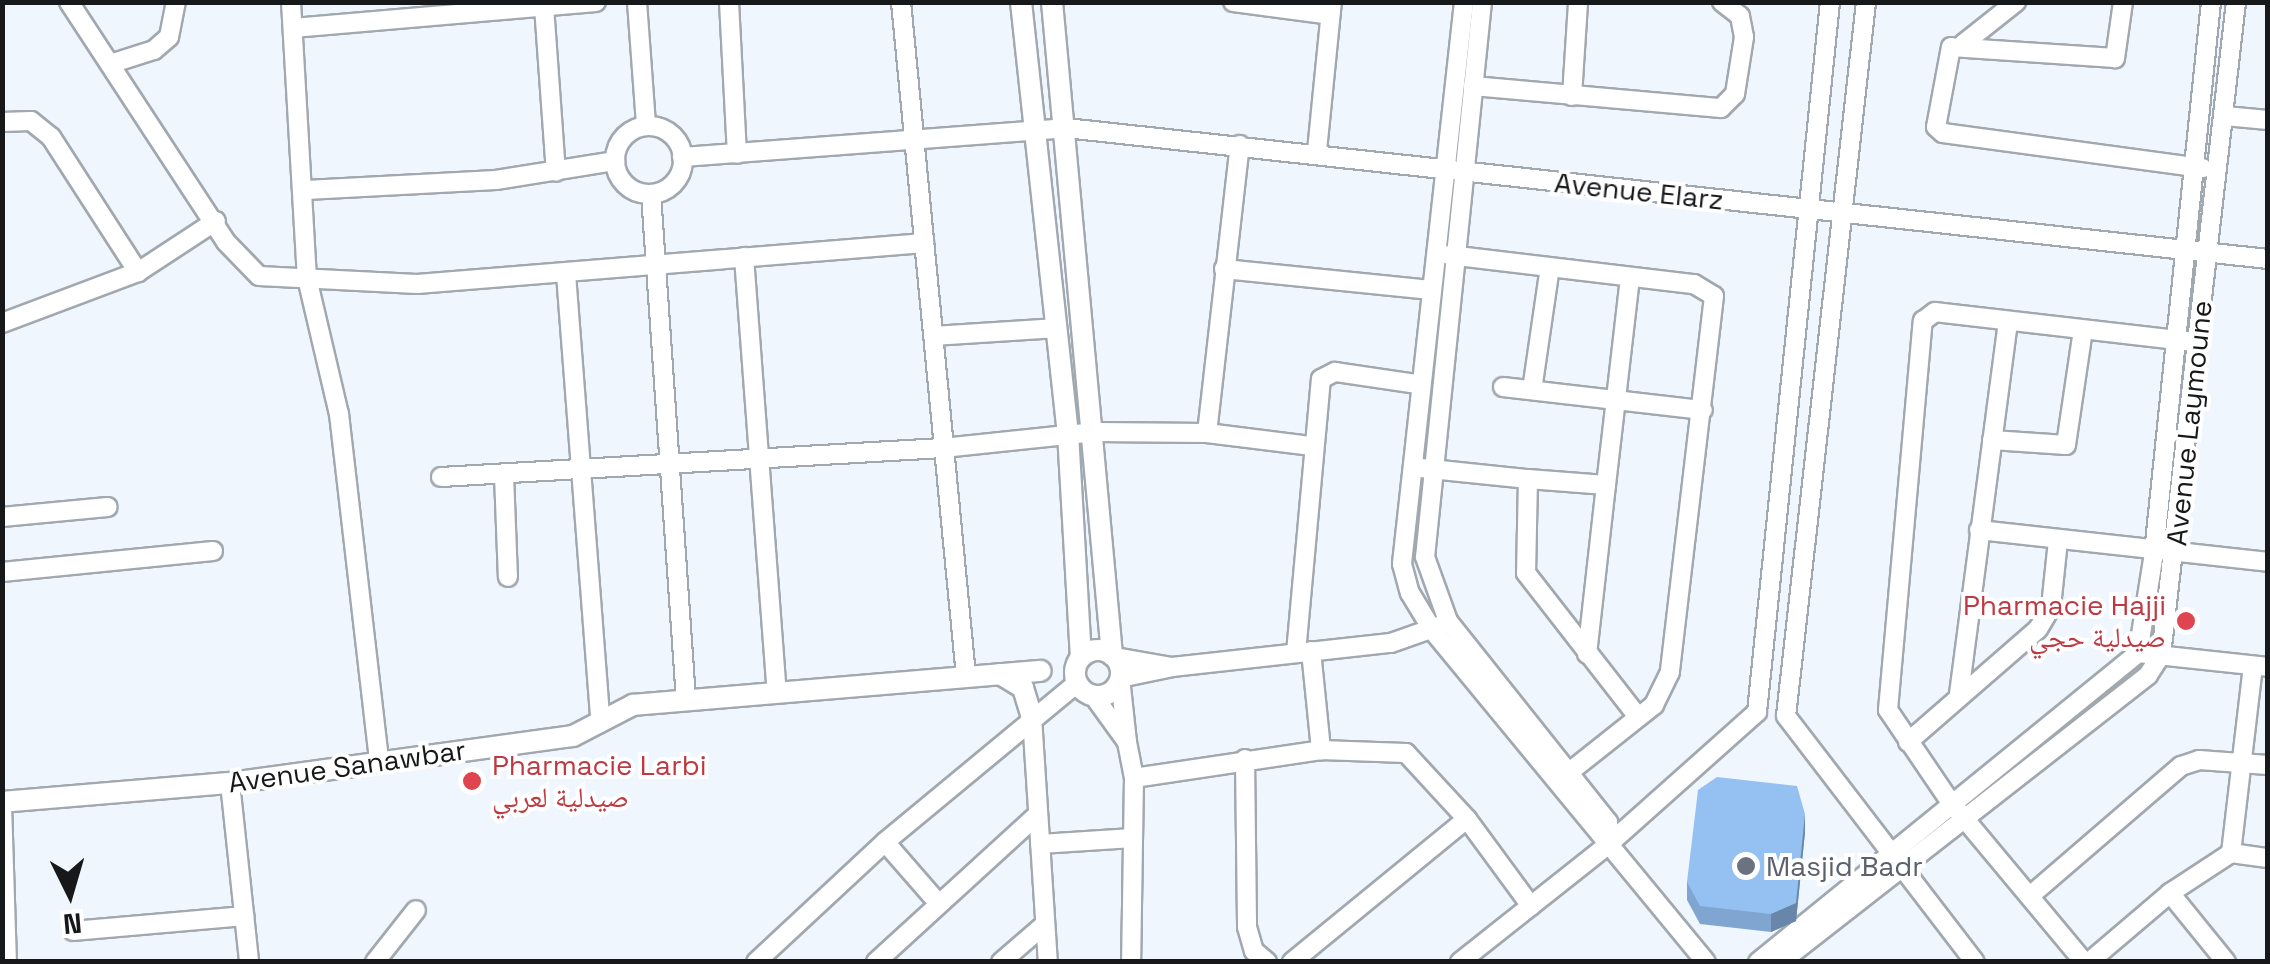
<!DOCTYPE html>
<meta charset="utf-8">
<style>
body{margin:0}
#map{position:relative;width:2270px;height:964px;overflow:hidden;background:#f0f6fe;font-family:"Space Grotesk","Noto Naskh Arabic",sans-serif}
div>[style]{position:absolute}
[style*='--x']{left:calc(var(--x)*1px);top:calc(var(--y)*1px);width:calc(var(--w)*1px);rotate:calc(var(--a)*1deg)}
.roads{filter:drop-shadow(2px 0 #a2a8af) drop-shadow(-2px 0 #a2a8af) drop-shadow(0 2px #a2a8af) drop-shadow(0 -2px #a2a8af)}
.minor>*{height:18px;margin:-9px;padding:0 9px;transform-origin:9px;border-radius:9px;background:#fff}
.minor>.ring{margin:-9px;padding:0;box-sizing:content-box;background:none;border:18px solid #fff;border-radius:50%}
.tertiary>*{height:20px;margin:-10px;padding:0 10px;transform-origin:10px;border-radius:10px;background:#fff}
.tertiary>.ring{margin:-10px;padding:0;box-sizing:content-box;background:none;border:20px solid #fff;border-radius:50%}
.wall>*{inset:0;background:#80a5d0}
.shaded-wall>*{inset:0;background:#6886a9}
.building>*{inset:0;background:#95c0f2}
.dots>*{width:28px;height:28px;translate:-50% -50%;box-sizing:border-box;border:5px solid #fff;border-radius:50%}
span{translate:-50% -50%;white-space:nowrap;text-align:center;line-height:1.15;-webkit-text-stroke:8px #fff;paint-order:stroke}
.street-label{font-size:28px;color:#16181a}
.health-label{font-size:28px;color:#be3a42}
.right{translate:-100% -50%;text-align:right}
.left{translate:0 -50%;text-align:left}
.worship-label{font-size:28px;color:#5b616d}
.frame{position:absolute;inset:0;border:5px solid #16181a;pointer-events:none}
.north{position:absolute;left:20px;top:844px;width:100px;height:100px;-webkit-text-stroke:8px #fff;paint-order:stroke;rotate:175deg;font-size:28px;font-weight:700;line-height:40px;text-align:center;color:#16181a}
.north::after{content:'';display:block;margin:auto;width:35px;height:45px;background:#16181a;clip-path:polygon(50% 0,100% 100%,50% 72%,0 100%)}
</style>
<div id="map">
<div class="roads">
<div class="minor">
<div style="--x:69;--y:2;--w:287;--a:56.8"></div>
<div style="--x:226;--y:242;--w:47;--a:45.9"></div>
<div style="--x:259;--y:276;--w:158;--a:2.9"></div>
<div style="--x:417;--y:284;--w:509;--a:-4.62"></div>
<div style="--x:291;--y:2;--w:276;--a:86.7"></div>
<div style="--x:307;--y:278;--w:140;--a:76.8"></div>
<div style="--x:339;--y:414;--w:349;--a:83.4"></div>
<div style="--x:637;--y:2;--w:124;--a:85.8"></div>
<div style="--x:729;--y:2;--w:152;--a:87"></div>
<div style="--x:901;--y:2;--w:677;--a:84.49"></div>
<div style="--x:1233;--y:2;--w:98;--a:7.6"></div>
<div style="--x:1464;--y:2;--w:565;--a:96.3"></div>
<div style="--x:1402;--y:564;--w:30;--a:75"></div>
<div style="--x:1410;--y:593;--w:44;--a:58.8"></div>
<div style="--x:1433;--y:631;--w:429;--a:50.5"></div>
<div style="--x:1482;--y:2;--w:558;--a:95.86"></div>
<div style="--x:1425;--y:557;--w:68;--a:70.2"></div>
<div style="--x:1448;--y:621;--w:257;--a:51.5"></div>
<div style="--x:1608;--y:822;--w:21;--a:85"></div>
<div style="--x:1866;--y:2;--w:718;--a:96.39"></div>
<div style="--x:1786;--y:716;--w:310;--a:52.5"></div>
<div style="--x:2123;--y:2;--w:57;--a:98.1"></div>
<div style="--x:2115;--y:58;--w:164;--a:-176.2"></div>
<div style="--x:1951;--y:47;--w:81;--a:100.6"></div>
<div style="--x:1936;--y:127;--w:9;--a:41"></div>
<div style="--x:1943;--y:133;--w:262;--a:7.7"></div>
<div style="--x:544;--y:6;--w:166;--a:85.9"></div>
<div style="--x:293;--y:28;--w:304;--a:-4.9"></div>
<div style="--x:1963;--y:44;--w:68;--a:-38.4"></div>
<div style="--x:110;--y:64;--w:46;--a:-17.7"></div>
<div style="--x:154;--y:50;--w:20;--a:-41"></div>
<div style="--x:169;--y:37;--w:36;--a:-79"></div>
<div style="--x:1473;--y:86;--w:249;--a:5.1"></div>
<div style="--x:1721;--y:108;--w:20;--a:-45"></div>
<div style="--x:1735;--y:94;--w:58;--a:-81"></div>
<div style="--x:1744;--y:37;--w:21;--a:-101"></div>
<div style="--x:1740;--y:16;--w:23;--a:-142"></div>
<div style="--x:1572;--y:96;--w:94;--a:-86.3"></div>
<div style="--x:2225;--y:116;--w:43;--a:5.3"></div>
<div style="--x:2;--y:122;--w:29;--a:-2"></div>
<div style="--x:31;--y:121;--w:26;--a:39"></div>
<div style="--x:51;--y:137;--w:161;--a:57.2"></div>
<div class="ring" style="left:615px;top:126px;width:50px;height:50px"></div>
<div style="--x:1317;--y:151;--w:150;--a:-84.3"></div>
<div style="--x:682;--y:157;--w:385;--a:-4.3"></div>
<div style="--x:1066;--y:128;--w:1209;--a:6.22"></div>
<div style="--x:306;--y:190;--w:190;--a:-3"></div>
<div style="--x:496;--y:180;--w:121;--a:-9.1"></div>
<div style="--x:651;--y:194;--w:506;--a:86.04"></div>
<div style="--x:1449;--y:255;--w:247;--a:6.8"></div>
<div style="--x:1694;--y:284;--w:23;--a:31"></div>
<div style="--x:1714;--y:296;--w:379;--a:96.7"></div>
<div style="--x:1670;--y:672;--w:37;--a:116"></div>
<div style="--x:1654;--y:705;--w:117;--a:141.6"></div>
<div style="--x:744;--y:257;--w:436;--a:85.7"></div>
<div style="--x:1224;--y:269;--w:208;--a:5.8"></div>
<div style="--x:566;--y:274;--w:446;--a:85.6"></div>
<div style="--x:2;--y:323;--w:145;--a:-20.6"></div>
<div style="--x:138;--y:272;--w:93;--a:-33.2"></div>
<div style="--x:934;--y:336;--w:123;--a:-3.7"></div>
<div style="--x:1503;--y:387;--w:201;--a:6.6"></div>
<div style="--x:1532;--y:390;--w:124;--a:-81.7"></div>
<div style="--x:1207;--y:433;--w:290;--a:-83.5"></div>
<div style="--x:1992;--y:440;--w:74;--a:3.9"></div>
<div style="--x:2066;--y:445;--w:116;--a:-81.6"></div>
<div style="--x:1421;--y:468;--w:108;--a:5.9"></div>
<div style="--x:1528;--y:479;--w:94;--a:91.2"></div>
<div style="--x:1526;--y:573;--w:182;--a:52.1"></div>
<div style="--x:504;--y:475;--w:102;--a:87.8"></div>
<div style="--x:441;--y:477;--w:503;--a:-3.31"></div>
<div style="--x:943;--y:448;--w:153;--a:-6"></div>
<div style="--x:1095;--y:432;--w:112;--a:0.5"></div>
<div style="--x:1207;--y:433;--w:106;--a:7.1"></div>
<div style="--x:1528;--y:479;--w:78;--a:4.4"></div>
<div style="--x:1606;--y:485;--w:170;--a:96.4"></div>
<div style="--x:1606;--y:485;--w:209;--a:-83.4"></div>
<div style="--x:2;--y:517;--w:106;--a:-5.4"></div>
<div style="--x:1979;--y:530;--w:291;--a:6.3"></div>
<div style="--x:2;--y:572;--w:212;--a:-5.7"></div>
<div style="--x:1311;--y:651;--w:100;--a:84.2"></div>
<div style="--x:1296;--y:653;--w:275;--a:-84.8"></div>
<div style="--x:1321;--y:379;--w:16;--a:-27"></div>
<div style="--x:1335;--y:372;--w:83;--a:8.3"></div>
<div style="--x:2138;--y:653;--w:101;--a:-80.9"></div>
<div style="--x:2154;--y:553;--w:554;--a:-84.09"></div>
<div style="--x:1172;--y:667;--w:220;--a:-6.3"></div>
<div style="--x:1391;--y:643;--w:54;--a:-19.4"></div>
<div style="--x:1959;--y:694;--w:376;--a:-82.5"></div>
<div style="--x:1093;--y:695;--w:58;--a:54.1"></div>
<div style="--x:1127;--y:742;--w:64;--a:-96.2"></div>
<div style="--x:1120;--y:678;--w:53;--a:-11.9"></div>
<div style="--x:1172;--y:667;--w:59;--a:-170.2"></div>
<div style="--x:1032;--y:717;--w:246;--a:86.3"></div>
<div style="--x:1127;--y:742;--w:37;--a:79"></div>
<div style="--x:1134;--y:778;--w:184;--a:90.9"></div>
<div style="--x:1908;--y:742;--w:172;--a:-41"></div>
<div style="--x:2038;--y:629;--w:26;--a:-59"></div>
<div style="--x:2051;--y:607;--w:67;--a:-84"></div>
<div style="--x:1245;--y:759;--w:168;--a:89.3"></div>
<div style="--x:1247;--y:927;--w:25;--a:74"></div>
<div style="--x:1254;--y:951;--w:17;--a:40"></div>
<div style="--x:1134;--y:778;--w:189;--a:-8.5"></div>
<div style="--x:1321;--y:750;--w:85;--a:2"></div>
<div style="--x:1406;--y:753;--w:90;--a:47.3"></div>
<div style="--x:1467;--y:819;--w:108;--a:53.7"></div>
<div style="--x:230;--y:783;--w:180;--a:83.9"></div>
<div style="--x:2;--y:805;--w:157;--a:88.2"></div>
<div style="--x:885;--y:842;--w:82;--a:48.9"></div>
<div style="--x:1040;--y:844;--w:93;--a:-3.7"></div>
<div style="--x:2231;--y:853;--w:188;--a:-83.3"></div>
<div style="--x:2170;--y:893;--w:89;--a:50.9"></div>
<div style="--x:2031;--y:895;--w:198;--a:-40.7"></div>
<div style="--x:2181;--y:766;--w:19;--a:-18"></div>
<div style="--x:2199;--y:760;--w:69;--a:4.1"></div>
<div style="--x:73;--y:931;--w:172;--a:-5"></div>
<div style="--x:375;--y:962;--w:66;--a:-51.7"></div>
<div style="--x:756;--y:962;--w:176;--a:-42.9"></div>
<div style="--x:885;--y:842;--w:249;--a:-39.6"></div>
<div style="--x:876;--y:962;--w:219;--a:-42.4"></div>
<div style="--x:1001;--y:962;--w:55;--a:-40.6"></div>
<div style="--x:1292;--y:962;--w:226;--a:-39.3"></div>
<div style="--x:1460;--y:962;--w:191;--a:-38.4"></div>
<div style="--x:1610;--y:843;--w:197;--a:-41.7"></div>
<div style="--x:1757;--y:712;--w:714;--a:-84.13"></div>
<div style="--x:1758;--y:962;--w:490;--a:-39.1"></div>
<div style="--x:2138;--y:653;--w:131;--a:6.1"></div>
<div style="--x:1781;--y:962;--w:466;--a:-38"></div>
<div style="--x:2148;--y:675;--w:24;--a:-57"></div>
<div style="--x:2161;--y:655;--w:657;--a:-83.45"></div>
<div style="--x:2084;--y:962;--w:211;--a:-129.8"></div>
<div style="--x:1949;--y:800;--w:109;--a:-124.1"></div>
<div style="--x:1888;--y:710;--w:391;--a:-84.9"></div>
<div style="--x:1923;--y:321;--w:15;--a:-37"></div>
<div style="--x:1935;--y:312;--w:263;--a:6.6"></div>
<div style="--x:2089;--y:962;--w:106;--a:-40.4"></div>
<div style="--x:2170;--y:893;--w:73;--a:-33.3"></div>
<div style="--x:2231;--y:853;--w:37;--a:8"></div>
</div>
<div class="tertiary">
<div style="--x:1021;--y:2;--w:434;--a:83.8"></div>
<div style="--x:1068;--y:433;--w:223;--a:86.7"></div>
<div style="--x:1052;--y:2;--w:656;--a:84.75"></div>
<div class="ring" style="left:1075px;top:650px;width:26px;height:26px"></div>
<div style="--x:1000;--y:674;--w:27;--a:31"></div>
<div style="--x:1023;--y:688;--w:30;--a:73"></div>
<div style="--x:2;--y:802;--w:229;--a:-4.8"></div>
<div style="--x:230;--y:783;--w:346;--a:-7.8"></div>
<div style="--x:573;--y:736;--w:68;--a:-27.3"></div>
<div style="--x:633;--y:705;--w:409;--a:-4.8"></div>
</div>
</div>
<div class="wall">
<div style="clip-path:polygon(1805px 832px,1796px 921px,1771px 932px,1700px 924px,1687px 900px,1687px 882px)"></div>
</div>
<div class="shaded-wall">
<div style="clip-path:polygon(1805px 814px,1805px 832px,1796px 921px,1771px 932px,1771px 914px)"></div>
</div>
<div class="building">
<div style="clip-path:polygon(1717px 777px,1797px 786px,1805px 814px,1796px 903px,1771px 914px,1700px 906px,1687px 882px,1698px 790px)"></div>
</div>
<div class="dots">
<div style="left:2186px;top:621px;background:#e0444e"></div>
<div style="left:472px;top:781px;background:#e0444e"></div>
<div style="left:1746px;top:866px;background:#6b7280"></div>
</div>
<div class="street-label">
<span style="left:1639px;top:191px;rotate:6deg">Avenue Elarz</span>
<span style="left:2189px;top:423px;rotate:-84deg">Avenue Laymoune</span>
<span style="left:347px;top:766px;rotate:-8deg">Avenue Sanawbar</span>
</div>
<div class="health-label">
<span class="right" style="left:2166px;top:621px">Pharmacie Hajji<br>صيدلية حجي</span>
<span class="left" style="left:492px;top:781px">Pharmacie Larbi<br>صيدلية لعربي</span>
</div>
<div class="worship-label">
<span class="left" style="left:1766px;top:866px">Masjid Badr</span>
</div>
<div class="frame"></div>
<div class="north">N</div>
</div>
